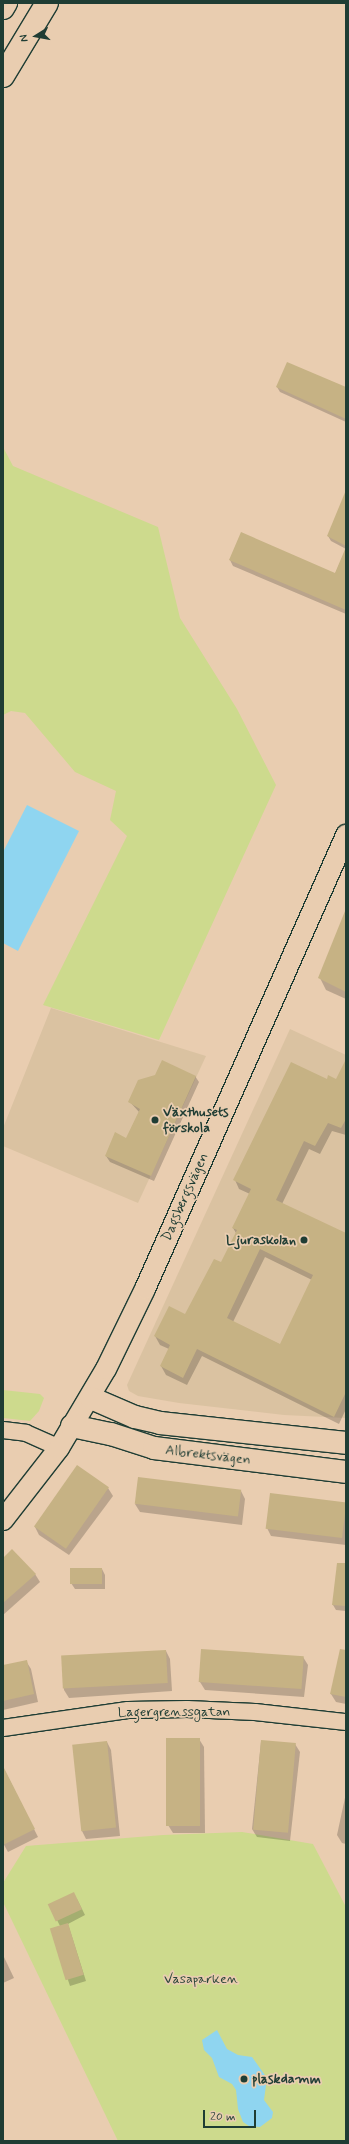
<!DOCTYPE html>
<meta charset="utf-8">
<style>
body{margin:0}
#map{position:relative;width:349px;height:2144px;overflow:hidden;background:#e9cdb0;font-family:Mynerve,sans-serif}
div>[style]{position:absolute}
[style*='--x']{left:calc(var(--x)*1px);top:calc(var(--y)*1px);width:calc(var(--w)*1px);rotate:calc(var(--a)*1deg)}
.built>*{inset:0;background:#dac2a1}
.green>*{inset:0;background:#cdda8d}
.water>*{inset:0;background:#8fd5f0}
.shadow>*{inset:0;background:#0003}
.building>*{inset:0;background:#c6b284;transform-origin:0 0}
.roads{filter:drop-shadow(1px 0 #1f3d34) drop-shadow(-1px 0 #1f3d34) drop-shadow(0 1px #1f3d34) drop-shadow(0 -1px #1f3d34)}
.minor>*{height:16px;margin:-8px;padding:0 8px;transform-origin:8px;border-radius:8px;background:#e9cdb0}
.tertiary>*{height:20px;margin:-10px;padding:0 10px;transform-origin:10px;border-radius:10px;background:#e9cdb0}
.secondary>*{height:22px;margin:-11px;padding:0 11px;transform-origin:11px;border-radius:11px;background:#e9cdb0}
.dots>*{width:11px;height:11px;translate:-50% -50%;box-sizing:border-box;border:2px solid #e9cdb0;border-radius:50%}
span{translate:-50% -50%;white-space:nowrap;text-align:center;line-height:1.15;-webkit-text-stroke:3.5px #e9cdb0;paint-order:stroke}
.poi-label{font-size:14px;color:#1f3d34;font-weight:700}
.left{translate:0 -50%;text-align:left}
.right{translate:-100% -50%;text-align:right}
.street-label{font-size:14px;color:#1f3d34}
.park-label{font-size:14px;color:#284538}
.frame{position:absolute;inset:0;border:4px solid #1f3d34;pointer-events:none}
.north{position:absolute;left:16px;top:16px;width:40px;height:40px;-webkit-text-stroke:3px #e9cdb0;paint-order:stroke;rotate:259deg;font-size:11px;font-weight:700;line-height:16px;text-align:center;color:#1f3d34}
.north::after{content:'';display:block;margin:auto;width:14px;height:18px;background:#1f3d34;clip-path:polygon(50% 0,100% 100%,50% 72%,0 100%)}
.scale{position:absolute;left:203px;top:2110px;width:53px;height:18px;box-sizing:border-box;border:2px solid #1f3d34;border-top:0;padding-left:5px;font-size:12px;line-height:14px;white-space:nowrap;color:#1f3d34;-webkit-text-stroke:3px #e9cdb0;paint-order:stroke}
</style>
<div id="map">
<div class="built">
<div style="clip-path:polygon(51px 1008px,206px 1056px,138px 1203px,3px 1146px,3px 1128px)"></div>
<div style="clip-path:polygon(290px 1029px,346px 1055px,346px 1418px,284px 1415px,179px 1403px,138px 1396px,129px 1391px,127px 1385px)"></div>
</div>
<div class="green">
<div style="clip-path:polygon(3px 447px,13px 466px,158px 527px,180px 618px,237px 709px,276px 785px,159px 1040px,43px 1005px,127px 836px,110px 820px,116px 791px,75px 772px,25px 713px,11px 711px,3px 715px)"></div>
<div style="clip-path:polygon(3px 1390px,40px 1394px,44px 1398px,39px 1411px,30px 1421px,3px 1418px)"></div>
<div style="clip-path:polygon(242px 1832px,313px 1844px,346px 1907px,346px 2141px,118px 2141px,3px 1902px,3px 1883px,26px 1846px,163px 1835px)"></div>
</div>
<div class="water">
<div style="clip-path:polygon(27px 805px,79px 831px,18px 951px,3px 943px,3px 852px)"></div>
<div style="clip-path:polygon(217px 2030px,227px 2049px,238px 2055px,252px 2057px,267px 2078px,264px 2100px,273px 2112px,272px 2118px,260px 2127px,249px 2126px,243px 2122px,238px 2109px,236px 2090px,232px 2084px,219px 2077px,212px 2058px,204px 2050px,202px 2040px)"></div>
</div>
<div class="shadow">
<div style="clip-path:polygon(277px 387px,346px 388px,346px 422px,280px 392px)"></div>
<div style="clip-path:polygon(346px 493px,346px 614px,233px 566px,230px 560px,335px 574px,346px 549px,331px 541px,328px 536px)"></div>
<div style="clip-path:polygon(346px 924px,346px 999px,326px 990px,320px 978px)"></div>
<div style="clip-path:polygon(evenodd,346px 1073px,346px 1135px,332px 1131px,320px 1154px,309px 1149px,282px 1204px,346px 1235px,346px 1409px,339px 1424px,202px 1356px,187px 1385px,166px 1375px,161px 1366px,169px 1349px,160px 1345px,155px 1336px,186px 1316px,221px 1264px,236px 1233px,233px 1228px,250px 1194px,239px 1189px,235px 1180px,327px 1081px,336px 1080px,346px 1073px,265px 1257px,312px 1280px,281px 1345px,233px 1322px,265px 1257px)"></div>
<div style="clip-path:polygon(195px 1076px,199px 1082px,154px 1181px,110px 1162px,106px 1156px,126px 1140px,139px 1112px,130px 1102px)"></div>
<div style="clip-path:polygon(108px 1488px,113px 1496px,69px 1555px,39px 1535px,35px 1527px)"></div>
<div style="clip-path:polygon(241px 1491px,245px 1499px,242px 1525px,140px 1512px,135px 1504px)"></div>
<div style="clip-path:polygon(346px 1503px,346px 1545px,271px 1536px,267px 1528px)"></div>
<div style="clip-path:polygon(3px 1559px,35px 1574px,40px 1582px,3px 1615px)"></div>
<div style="clip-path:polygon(102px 1569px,105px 1575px,105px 1589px,75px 1589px,71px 1583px)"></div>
<div style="clip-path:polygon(346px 1588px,346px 1611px,336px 1610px,333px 1605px)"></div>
<div style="clip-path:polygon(166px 1651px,170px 1659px,172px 1691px,69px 1698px,64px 1690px,62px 1658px)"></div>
<div style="clip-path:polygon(303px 1657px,308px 1665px,304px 1697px,205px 1690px,200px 1682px)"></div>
<div style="clip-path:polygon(26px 1661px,31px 1669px,38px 1702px,3px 1710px,3px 1666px)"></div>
<div style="clip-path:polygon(346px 1665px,346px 1704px,336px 1702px,331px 1694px)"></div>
<div style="clip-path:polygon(199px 1739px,204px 1747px,205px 1833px,173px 1833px,168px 1825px)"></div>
<div style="clip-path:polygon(107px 1742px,111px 1750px,120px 1836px,86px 1839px,82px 1831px)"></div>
<div style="clip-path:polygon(261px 1742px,295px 1744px,300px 1752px,290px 1841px,257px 1837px,252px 1829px)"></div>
<div style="clip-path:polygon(3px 1767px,38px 1837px,8px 1852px,3px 1843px)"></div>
<div style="clip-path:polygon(346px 1793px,346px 1844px,342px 1843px,337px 1835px)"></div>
<div style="clip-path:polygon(77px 1899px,85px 1915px,68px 1924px,86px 1981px,70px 1986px,51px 1929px,60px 1926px,50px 1906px)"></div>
<div style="clip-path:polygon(3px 1955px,14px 1978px,3px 1983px)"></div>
</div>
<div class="building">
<div style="clip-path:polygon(287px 362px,346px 387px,346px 419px,276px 387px)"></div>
<div style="clip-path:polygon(346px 490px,346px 546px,327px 536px)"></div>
<div style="clip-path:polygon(241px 532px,335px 573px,346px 547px,346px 610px,229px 560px)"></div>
<div style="clip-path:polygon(345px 911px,346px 912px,346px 992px,318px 978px)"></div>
<div style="clip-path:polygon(evenodd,346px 1059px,346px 1119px,341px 1128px,328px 1123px,315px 1146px,304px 1141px,276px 1200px,346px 1233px,346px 1392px,334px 1417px,197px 1349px,183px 1378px,160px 1366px,170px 1345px,154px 1336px,169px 1306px,185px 1314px,214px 1259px,221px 1262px,237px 1230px,232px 1228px,251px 1189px,233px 1180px,291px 1062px,327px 1079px,328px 1075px,336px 1079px,346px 1059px,260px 1249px,313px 1275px,280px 1344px,227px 1318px,260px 1249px)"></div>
<div style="clip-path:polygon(162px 1060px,196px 1076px,151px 1176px,105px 1156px,115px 1132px,126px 1138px,140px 1109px,128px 1102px,138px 1080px,155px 1075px)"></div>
<div style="left:77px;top:1465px;width:39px;height:75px;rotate:35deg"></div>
<div style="left:138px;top:1477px;width:104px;height:27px;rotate:7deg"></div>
<div style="left:270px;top:1493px;width:77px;height:36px;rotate:7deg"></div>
<div style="clip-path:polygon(12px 1549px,36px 1574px,3px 1603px,3px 1558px)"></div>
<div style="clip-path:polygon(337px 1563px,346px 1563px,346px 1606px,332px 1605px)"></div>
<div style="left:70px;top:1568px;width:32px;height:16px"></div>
<div style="left:201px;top:1649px;width:103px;height:33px;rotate:4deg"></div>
<div style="clip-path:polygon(340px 1649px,346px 1650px,346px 1697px,330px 1694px)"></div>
<div style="left:166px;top:1650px;width:33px;height:105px;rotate:87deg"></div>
<div style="clip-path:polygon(27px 1660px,34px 1694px,3px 1701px,3px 1665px)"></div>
<div style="left:166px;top:1738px;width:34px;height:88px"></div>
<div style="left:261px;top:1740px;width:35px;height:90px;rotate:5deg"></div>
<div style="left:107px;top:1741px;width:87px;height:35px;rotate:84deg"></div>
<div style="clip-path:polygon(3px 1766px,35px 1829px,3px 1845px)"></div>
<div style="left:74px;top:1892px;width:19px;height:29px;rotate:65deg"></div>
<div style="left:68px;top:1923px;width:54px;height:19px;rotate:73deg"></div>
</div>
<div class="roads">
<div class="minor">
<div style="--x:3;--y:1430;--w:23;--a:7"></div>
<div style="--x:26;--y:1433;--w:36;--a:24"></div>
<div style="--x:3;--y:1728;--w:126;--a:-8.2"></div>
<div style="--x:128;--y:1710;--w:59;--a:-1"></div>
<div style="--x:187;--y:1709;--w:68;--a:2.5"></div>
<div style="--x:255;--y:1712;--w:92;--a:6.3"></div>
</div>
<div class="tertiary">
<div style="--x:3;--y:1520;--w:91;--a:-52.1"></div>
<div style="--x:59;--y:1448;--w:92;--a:-59.3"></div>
<div style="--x:106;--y:1369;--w:89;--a:-64"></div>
<div style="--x:145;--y:1289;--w:497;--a:-66.1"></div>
</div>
<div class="secondary">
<div style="--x:3;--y:8;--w:6;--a:-59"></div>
<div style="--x:3;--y:76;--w:85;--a:-58.9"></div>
<div style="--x:91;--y:1398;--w:48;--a:23.4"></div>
<div style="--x:135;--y:1417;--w:26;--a:13"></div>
<div style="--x:160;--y:1423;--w:187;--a:6.1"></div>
<div style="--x:72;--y:1426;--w:40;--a:12"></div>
<div style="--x:111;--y:1434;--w:45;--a:18"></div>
<div style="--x:154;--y:1448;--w:193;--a:7.1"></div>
</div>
</div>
<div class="dots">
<div style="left:155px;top:1120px;background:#1f3d34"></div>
<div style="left:304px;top:1240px;background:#1f3d34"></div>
<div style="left:244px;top:2079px;background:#1f3d34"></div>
</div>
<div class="poi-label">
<span class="left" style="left:163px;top:1120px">Växthusets<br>förskola</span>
<span class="right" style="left:296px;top:1240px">Ljuraskolan</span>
<span class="left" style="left:252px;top:2079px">plaskdamm</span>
</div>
<div class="street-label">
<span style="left:185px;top:1197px;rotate:-66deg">Dagsbergsvägen</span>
<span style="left:208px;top:1455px;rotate:7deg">Albrektsvägen</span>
<span style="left:174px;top:1712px">Lagergrenssgatan</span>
</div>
<div class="park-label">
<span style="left:201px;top:1979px">Vasaparken</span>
</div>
<div class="frame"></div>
<div class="north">N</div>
<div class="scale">20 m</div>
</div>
